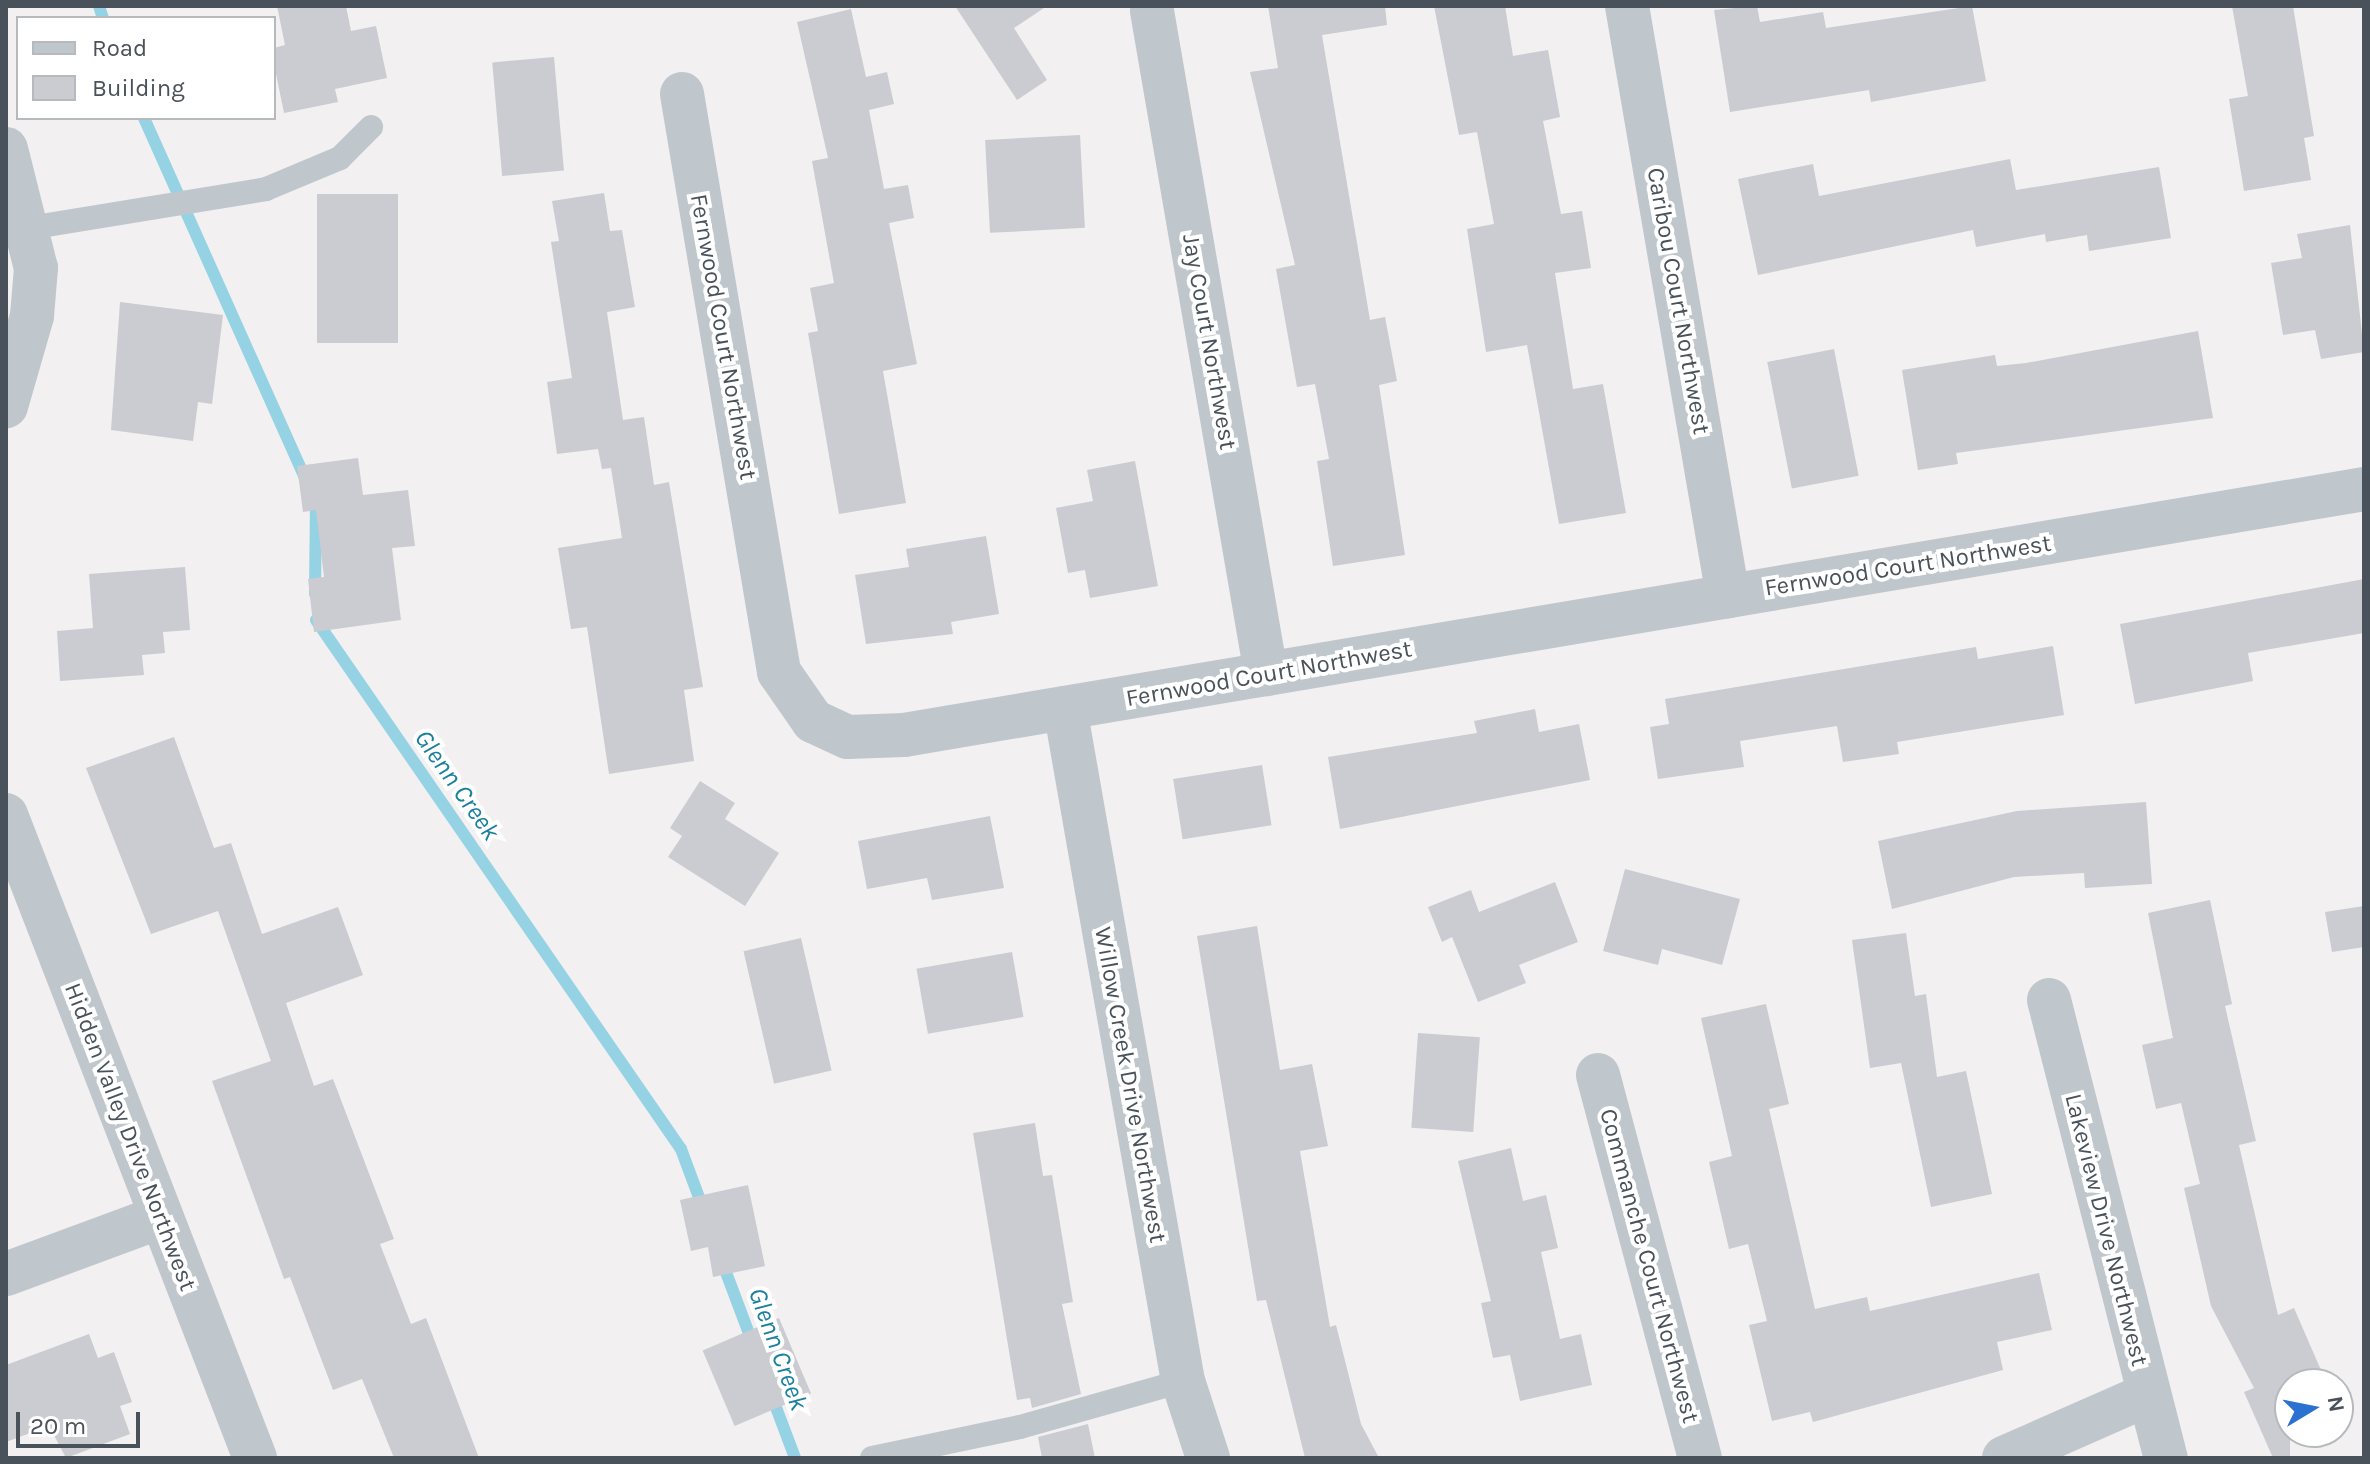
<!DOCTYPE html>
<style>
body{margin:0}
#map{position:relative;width:2370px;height:1464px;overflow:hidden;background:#f2f0f0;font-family:Karla,sans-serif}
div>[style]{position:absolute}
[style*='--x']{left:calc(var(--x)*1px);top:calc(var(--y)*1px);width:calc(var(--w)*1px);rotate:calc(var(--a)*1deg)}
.stream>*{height:12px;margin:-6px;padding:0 6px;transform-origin:6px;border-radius:6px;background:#94d2e4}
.building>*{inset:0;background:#caccd2;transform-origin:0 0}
.service>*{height:24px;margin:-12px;padding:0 12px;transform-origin:12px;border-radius:12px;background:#bfc7cd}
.minor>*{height:44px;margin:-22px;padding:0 22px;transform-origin:22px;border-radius:22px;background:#bfc7cd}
span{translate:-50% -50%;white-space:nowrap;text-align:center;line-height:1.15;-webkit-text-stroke:8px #fff;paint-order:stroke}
.street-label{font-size:24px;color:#49525b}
.water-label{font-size:26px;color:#1a809d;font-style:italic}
.frame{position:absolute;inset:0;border:8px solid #49525b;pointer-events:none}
.legend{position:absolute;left:16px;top:16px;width:260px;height:104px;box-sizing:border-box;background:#fff;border:2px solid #b6babd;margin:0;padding:10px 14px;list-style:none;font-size:24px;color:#49525b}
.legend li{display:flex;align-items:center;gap:16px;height:40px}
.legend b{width:40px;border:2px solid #b6babd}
.north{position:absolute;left:2274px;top:1368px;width:80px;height:80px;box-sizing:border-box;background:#fff;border:2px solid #b6babd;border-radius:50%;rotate:80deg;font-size:22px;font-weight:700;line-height:32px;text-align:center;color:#49525b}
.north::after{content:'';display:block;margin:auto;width:28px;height:36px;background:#2a71d1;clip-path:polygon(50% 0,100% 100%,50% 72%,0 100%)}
.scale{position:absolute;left:16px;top:1412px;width:124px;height:36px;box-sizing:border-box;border:4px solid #49525b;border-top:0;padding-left:10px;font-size:24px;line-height:28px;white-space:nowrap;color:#49525b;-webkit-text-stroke:6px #fff;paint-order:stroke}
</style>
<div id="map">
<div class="stream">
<div style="--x:99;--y:6;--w:13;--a:72"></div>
<div style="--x:144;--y:118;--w:397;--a:65.9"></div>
<div style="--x:315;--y:594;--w:94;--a:-89.4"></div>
<div style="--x:316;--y:620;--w:643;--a:55.4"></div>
<div style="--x:681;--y:1149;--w:66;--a:69.6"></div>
<div style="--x:721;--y:1259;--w:94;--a:69.4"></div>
<div style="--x:771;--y:1394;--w:68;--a:69.4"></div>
</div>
<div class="building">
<div style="clip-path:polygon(277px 6px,346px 6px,351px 31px,376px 26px,387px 78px,335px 89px,338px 102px,284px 113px,274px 64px,274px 48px,285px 45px)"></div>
<div style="clip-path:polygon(955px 6px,1047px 6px,1014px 28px,1047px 80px,1017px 100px)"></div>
<div style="clip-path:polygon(1268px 6px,1385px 6px,1387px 25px,1322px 35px,1370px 320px,1385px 317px,1397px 381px,1379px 385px,1405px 555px,1333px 566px,1317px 461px,1329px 459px,1315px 384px,1297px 387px,1276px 269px,1295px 265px,1250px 72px,1278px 68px)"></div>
<div style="clip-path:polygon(1434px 6px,1505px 6px,1513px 56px,1548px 50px,1560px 117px,1543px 121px,1561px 214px,1582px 211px,1591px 268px,1555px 273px,1573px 389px,1603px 384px,1626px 513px,1559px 524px,1527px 345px,1486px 352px,1467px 229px,1494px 224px,1477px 132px,1459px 135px)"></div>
<div style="clip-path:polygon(1757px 6px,1760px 22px,1823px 12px,1826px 28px,1972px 6px,1986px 81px,1871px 102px,1869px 90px,1730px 112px,1714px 10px)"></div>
<div style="clip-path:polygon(2232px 6px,2293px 6px,2314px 136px,2304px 138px,2311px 180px,2244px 191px,2229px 99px,2248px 96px)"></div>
<div style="clip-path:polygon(851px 9px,866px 77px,887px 72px,894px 104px,869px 110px,884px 189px,908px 185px,914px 218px,889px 223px,917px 364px,883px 371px,906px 503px,839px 514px,808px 333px,818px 331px,810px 288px,834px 283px,812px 161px,828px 158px,797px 22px)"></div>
<div style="left:554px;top:57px;width:114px;height:62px;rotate:85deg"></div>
<div style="left:1080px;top:135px;width:93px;height:95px;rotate:87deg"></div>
<div style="clip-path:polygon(2010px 159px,2016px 190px,2159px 167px,2171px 238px,2089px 251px,2087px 235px,2046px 242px,2045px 234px,1976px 247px,1973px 230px,1758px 275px,1738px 179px,1813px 164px,1819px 196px)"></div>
<div style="clip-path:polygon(604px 193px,610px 231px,622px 230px,635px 307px,607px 312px,623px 420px,644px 417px,654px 485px,669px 482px,703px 687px,684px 690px,694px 761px,609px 774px,587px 627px,571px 629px,558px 548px,622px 538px,611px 468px,602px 469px,598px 449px,557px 454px,547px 382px,572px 378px,551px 242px,559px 241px,552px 201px)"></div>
<div style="left:317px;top:194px;width:81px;height:149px"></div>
<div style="clip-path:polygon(2350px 225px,2364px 352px,2321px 359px,2315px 330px,2283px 335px,2271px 263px,2302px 258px,2297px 234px)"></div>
<div style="clip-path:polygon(120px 302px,223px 315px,212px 404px,198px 402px,193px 441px,111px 430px)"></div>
<div style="clip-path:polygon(2198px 331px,2213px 418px,1956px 453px,1958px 464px,1918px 470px,1902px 370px,1995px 355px,1997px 366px,2026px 363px)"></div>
<div style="left:1834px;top:349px;width:129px;height:68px;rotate:79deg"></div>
<div style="clip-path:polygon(358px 458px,363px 495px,408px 490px,415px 546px,392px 548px,401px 620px,314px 632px,308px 579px,324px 577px,316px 510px,303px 512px,297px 466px)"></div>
<div style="clip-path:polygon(1135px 461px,1158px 586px,1090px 598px,1085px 570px,1068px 573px,1056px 508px,1093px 501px,1087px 470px)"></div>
<div style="clip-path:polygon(986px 536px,999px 614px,951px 622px,953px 634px,866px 644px,855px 575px,909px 567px,906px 549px)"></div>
<div style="clip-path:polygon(185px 567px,190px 630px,163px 632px,165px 653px,142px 655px,144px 675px,60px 681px,57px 631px,93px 628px,89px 574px)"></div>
<div style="clip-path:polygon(2364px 579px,2364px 633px,2248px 653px,2253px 681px,2135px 704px,2120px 624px)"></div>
<div style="clip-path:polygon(2053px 646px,2064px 715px,1897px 742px,1899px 754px,1843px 762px,1837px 726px,1740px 741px,1744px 767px,1658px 779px,1650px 727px,1669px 724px,1665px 699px,1976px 647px,1978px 659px)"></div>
<div style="clip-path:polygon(1535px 709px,1539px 732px,1579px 724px,1590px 780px,1340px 829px,1328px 757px,1477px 733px,1474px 721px)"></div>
<div style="clip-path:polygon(174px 737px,214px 848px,231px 843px,262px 934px,338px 907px,363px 975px,286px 1003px,314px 1086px,333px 1079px,394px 1239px,380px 1244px,411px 1324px,426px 1318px,479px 1458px,394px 1458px,362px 1379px,333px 1390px,290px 1277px,284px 1279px,212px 1081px,271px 1061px,218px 911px,151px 934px,86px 768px)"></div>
<div style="left:1262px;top:765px;width:61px;height:90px;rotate:81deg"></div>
<div style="clip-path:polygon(700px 781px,735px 803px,725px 819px,779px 853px,745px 906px,668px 857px,682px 836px,670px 828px)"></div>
<div style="clip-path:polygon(2146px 802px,2152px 884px,2085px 888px,2084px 873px,2014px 877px,1892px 909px,1878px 841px,2017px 811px)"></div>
<div style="clip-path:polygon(990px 816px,1004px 888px,932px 900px,927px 878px,867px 889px,858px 841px)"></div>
<div style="clip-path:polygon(1625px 869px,1740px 899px,1722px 965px,1662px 949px,1658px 965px,1603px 951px)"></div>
<div style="clip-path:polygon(1555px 882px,1578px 942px,1519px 965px,1526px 983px,1478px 1002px,1452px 937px,1442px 942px,1428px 907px,1471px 890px,1479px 912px)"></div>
<div style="clip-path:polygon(2210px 900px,2232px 1004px,2225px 1006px,2256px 1141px,2239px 1145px,2278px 1315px,2294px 1308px,2327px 1384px,2290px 1384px,2290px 1458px,2273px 1458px,2244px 1392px,2254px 1388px,2211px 1306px,2184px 1188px,2200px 1184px,2181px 1103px,2156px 1109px,2142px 1045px,2173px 1038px,2148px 913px)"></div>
<div style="clip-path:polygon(2364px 906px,2364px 947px,2332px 952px,2325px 912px)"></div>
<div style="clip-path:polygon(1257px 926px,1280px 1070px,1312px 1064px,1328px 1146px,1300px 1151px,1330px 1327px,1336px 1325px,1361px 1424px,1379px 1458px,1305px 1458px,1266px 1300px,1257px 1301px,1197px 936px)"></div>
<div style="clip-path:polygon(1906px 933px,1915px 996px,1926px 994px,1937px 1077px,1966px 1071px,1992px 1194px,1931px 1207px,1901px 1063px,1870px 1068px,1852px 940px)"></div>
<div style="left:801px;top:938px;width:136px;height:59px;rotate:77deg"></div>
<div style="left:1012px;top:952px;width:66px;height:97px;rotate:80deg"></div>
<div style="clip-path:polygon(1766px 1004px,1789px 1104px,1769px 1109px,1815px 1309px,1867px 1297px,1870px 1311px,2039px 1273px,2052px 1330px,1997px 1342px,2003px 1370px,1813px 1422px,1810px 1412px,1772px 1421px,1749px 1325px,1767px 1321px,1748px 1244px,1729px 1249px,1709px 1162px,1732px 1156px,1701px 1018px)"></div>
<div style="left:1418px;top:1033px;width:62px;height:95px;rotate:4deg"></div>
<div style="clip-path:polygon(1035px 1123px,1043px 1176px,1052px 1175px,1073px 1302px,1062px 1304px,1081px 1394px,1032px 1408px,1030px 1398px,1017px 1400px,973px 1133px)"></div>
<div style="clip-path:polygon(1511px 1148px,1523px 1201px,1546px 1195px,1558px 1248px,1541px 1252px,1560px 1339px,1581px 1334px,1592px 1385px,1520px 1401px,1510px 1355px,1493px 1358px,1481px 1303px,1491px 1301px,1458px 1161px)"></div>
<div style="clip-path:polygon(748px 1185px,765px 1266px,713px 1277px,708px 1247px,691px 1251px,680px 1200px)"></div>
<div style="left:779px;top:1318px;width:82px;height:83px;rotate:67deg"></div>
<div style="clip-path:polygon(89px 1334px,98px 1358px,114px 1352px,132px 1402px,120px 1406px,130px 1434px,66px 1458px,49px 1426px,6px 1442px,6px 1365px)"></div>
<div style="clip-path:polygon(1088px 1424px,1095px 1458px,1042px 1458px,1038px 1437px)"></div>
</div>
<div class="service">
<div style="--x:29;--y:228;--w:240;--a:-9.3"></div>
<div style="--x:266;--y:189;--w:80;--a:-22.7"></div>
<div style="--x:340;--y:158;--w:44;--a:-45"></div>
<div style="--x:872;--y:1458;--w:151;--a:-11.8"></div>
<div style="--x:1020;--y:1427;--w:169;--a:-15.8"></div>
</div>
<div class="minor">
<div style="--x:1627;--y:6;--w:599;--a:80.29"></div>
<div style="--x:1152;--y:11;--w:673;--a:80.24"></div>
<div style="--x:682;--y:94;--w:586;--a:80.47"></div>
<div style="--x:779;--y:672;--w:60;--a:55.2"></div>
<div style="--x:813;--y:721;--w:38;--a:25"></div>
<div style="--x:848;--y:737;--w:56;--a:-2"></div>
<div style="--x:904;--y:735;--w:1481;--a:-9.56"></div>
<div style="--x:6;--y:149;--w:123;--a:75.9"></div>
<div style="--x:36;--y:268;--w:48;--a:94.8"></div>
<div style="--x:32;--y:316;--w:94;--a:106.1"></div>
<div style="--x:1065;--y:708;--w:683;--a:80.06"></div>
<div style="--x:1183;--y:1381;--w:81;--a:72"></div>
<div style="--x:6;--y:815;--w:690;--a:68.83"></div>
<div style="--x:2049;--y:1000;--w:473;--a:75.7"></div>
<div style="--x:1598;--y:1075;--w:396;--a:75.1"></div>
<div style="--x:6;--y:1274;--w:164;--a:-20.3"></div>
<div style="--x:2004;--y:1458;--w:156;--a:-23.8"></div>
</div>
<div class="street-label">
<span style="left:1678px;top:301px;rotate:80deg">Caribou Court Northwest</span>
<span style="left:723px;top:337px;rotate:80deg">Fernwood Court Northwest</span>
<span style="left:1209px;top:342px;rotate:80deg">Jay Court Northwest</span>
<span style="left:1908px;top:566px;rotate:-9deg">Fernwood Court Northwest</span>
<span style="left:1269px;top:674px;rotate:-10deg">Fernwood Court Northwest</span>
<span style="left:1130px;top:1085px;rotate:80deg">Willow Creek Drive Northwest</span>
<span style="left:130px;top:1137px;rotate:69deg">Hidden Valley Drive Northwest</span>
<span style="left:2106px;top:1230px;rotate:76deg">Lakeview Drive Northwest</span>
<span style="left:1649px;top:1266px;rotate:75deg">Commanche Court Northwest</span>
</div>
<div class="water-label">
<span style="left:457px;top:785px;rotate:55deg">Glenn Creek</span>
<span style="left:778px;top:1349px;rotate:70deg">Glenn Creek</span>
</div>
<div class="frame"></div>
<ul class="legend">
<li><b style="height:10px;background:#bfc7cd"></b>Road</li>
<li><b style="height:22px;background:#caccd2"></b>Building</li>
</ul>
<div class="north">N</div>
<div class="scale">20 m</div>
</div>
